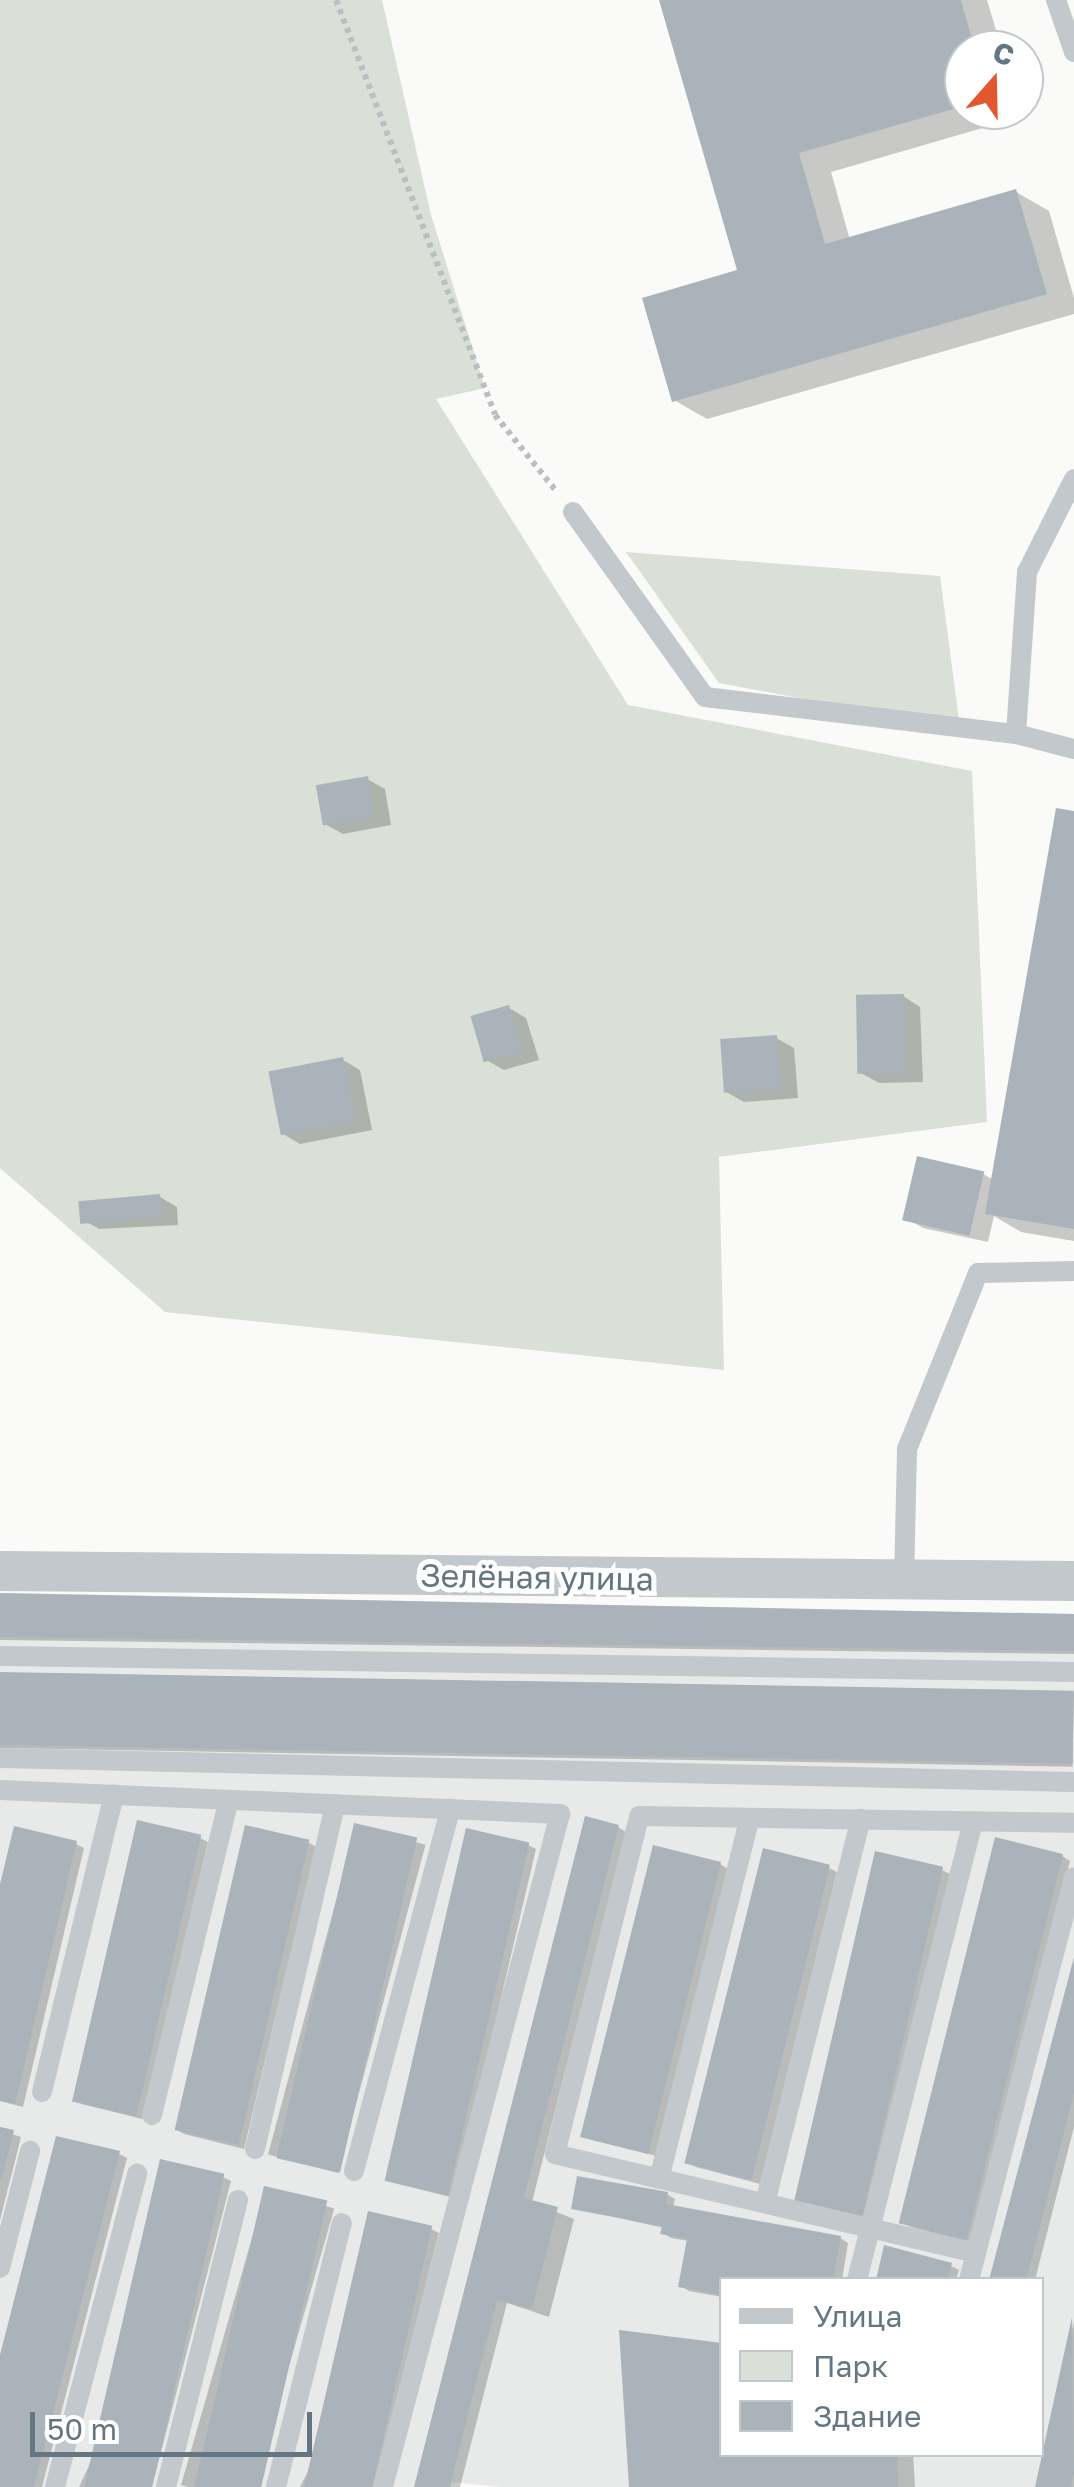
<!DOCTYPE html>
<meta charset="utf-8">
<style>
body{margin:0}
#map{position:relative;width:1074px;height:2487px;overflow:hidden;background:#fafaf8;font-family:"Golos Text",sans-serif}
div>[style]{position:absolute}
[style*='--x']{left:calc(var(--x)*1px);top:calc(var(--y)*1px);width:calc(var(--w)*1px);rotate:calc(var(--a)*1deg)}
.built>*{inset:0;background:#e8e9e9}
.green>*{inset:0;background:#dadfd7}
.shadow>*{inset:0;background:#0003;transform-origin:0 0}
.building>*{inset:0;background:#aab3b9;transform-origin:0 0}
.path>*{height:6px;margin-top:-3px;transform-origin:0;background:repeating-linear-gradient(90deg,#bbbfc2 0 5px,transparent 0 10px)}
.service>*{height:20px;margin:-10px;padding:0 10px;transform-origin:10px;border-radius:10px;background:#c3c8cc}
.minor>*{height:40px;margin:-20px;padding:0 20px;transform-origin:20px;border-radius:20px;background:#c3c8cc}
span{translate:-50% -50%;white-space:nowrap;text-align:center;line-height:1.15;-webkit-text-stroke:10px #fff;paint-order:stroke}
.street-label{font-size:32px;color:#657683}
.legend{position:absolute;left:719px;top:2277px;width:325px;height:180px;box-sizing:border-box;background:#fff;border:2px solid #c1c8cd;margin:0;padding:12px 18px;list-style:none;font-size:30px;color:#657683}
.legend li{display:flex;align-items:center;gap:20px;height:50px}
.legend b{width:50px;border:2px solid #c1c8cd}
.north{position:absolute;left:944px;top:30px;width:100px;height:100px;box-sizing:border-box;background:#fff;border:2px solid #c1c8cd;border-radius:50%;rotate:20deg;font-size:28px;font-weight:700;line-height:40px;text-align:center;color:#657683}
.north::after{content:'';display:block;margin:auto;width:35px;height:45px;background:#e4572e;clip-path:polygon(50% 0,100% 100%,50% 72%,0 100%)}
.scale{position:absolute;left:30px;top:2412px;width:282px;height:45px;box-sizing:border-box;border:5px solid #657683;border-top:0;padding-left:12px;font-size:30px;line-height:35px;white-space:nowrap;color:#657683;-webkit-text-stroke:8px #fff;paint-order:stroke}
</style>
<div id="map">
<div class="built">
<div style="clip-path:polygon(evenodd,0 1593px,1074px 1614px,1074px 2487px,500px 2487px,452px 2482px,450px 2487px,0 2487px,0 1593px,722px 2280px,1042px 2280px,1042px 2454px,722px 2454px,722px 2280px)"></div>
</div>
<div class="green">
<div style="clip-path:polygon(0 0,382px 0,431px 215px,485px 388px,436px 399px,628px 705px,972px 771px,987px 1122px,719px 1157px,724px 1370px,165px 1312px,0 1168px)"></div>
<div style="clip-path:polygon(626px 552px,940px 576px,960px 728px,719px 683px)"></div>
</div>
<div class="shadow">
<div style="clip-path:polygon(662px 0,987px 0,1002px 50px,964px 50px,964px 110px,1019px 110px,1021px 117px,831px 172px,850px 240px,1016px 192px,1049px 211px,1074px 298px,1074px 314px,707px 419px,674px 400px,740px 272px)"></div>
<div style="clip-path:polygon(367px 779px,385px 789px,391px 825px,343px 834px,325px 824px)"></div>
<div style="clip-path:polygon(1074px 813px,1074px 1241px,1021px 1232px,994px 1216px,988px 1242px,923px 1228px,906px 1218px,983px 1174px,994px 1180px)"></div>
<div style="clip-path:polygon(903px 996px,920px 1007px,923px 1082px,879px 1083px,861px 1073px)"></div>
<div style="clip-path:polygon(509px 1008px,526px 1018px,539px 1060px,504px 1070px,486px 1060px)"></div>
<div style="clip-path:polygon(776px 1038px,794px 1048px,798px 1098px,744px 1102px,726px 1092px)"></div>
<div style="clip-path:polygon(343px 1060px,360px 1070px,372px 1130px,300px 1144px,283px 1134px)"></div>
<div style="clip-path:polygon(160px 1197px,177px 1207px,178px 1225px,99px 1229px,82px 1219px)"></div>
<div style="clip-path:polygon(0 1595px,1074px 1616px,1074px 1654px,0 1640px)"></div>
<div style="left:0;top:1674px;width:1074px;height:74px;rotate:1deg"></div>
<div style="left:356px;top:1826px;width:72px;height:340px;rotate:15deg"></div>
<div style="clip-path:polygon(618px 1827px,626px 1832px,532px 2202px,574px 2219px,549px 2317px,507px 2303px,460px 2487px,416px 2487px)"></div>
<div style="clip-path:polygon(200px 1838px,208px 1842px,142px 2119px,82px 2104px,74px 2099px)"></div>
<div style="clip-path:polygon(308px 1842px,316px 1847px,244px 2149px,184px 2134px,176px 2129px)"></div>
<div style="clip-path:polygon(76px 1844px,84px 1848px,23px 2107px,0 2101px,0 1895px)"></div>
<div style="clip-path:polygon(528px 1845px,536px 1849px,454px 2198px,394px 2183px,386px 2179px)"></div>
<div style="clip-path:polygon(1062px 1856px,1070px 1861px,975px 2244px,911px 2227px,903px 2223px)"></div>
<div style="clip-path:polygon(720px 1864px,728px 1869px,657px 2156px,592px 2140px,585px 2135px)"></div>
<div style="clip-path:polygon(829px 1868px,837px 1872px,760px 2184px,696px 2167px,688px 2163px)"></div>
<div style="clip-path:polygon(942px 1870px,950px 1874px,864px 2222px,799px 2205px)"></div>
<div style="clip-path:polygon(1074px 1962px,1074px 2127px,1035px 2280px,992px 2280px)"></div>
<div style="clip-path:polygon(0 2130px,21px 2137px,0 2220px)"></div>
<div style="clip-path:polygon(119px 2154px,127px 2158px,42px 2487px,0 2487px,0 2365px)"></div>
<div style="clip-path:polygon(223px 2177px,231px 2181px,152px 2487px,79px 2487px)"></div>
<div style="left:266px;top:2189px;width:71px;height:308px;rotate:16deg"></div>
<div style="clip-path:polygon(667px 2194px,675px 2199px,673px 2208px,840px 2238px,848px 2243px,842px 2280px,722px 2280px,722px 2297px,689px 2291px,681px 2286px,689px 2241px,671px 2238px,663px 2233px,664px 2228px,574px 2208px)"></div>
<div style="clip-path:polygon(431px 2229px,439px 2233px,374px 2487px,300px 2487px)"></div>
<div style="clip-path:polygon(951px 2266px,959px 2270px,956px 2280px,879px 2280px)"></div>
<div style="clip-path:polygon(1074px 2321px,1074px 2487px,1037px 2487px)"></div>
<div style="clip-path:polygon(722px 2454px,913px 2454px,915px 2487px,631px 2487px)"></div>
</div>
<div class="building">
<div style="clip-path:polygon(659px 0,961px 0,975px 50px,964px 50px,964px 106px,799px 153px,825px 244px,1016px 189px,1047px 294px,672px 402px,642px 298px,737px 270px)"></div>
<div style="left:368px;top:776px;width:41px;height:53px;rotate:80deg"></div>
<div style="clip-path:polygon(1056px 808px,1074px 811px,1074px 1229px,985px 1214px)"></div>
<div style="left:904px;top:994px;width:79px;height:48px;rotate:89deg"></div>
<div style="left:509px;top:1005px;width:48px;height:40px;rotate:74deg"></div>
<div style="left:777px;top:1035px;width:54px;height:57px;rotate:86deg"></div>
<div style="left:343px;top:1057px;width:65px;height:76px;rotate:79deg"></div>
<div style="left:917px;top:1156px;width:69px;height:66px;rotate:13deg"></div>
<div style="left:160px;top:1194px;width:23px;height:82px;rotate:85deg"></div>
<div style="clip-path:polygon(0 1593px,1074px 1614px,1074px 1651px,0 1637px)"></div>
<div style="left:0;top:1672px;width:1074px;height:73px;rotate:1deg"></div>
<div style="clip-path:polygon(585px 1816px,619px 1825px,524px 2198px,558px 2207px,532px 2309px,497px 2300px,450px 2487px,414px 2487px)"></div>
<div style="left:137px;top:1820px;width:66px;height:289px;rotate:13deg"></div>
<div style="left:354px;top:1823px;width:65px;height:344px;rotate:13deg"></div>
<div style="left:245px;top:1825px;width:66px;height:313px;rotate:13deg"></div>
<div style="clip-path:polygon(14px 1826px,77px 1841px,15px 2104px,0 2101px,0 1884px)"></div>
<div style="left:466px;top:1828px;width:65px;height:362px;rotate:13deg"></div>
<div style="left:995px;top:1837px;width:70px;height:398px;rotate:14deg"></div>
<div style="left:653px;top:1845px;width:70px;height:301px;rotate:14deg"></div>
<div style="left:763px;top:1848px;width:69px;height:325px;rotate:14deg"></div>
<div style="left:875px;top:1851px;width:70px;height:361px;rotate:13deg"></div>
<div style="clip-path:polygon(1074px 1957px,1074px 2093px,1026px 2280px,989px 2280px)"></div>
<div style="clip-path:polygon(0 2127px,14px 2130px,1px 2180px,0 2180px)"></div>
<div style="clip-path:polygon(56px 2136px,120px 2151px,34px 2487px,0 2487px,0 2355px)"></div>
<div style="left:160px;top:2159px;width:66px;height:339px;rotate:13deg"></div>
<div style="clip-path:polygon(577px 2176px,668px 2192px,666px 2204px,841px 2236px,833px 2280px,722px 2280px,722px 2295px,678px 2287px,687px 2239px,660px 2234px,662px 2226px,571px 2209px)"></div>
<div style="left:264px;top:2186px;width:65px;height:311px;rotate:13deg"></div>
<div style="left:368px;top:2211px;width:66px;height:285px;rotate:13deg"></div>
<div style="clip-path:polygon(884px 2245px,952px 2263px,947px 2280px,876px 2280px)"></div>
<div style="clip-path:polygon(1072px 2317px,1074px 2472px,1071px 2487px,1035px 2487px)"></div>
<div style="clip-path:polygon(619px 2330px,722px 2343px,722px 2454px,897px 2454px,898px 2487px,629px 2487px)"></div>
</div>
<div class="path">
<div style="--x:336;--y:0;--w:444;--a:69"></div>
<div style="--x:495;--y:415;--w:99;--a:51.2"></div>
</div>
<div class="service">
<div style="--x:1056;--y:0;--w:55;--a:70.9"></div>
<div style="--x:573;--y:512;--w:227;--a:54.5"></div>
<div style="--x:705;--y:697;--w:313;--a:6.8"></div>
<div style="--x:1016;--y:734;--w:60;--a:14.5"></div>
<div style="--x:1016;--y:734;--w:162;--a:-86.1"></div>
<div style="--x:1027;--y:572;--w:104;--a:-63.2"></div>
<div style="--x:904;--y:1582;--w:133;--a:-88.7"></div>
<div style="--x:907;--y:1449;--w:190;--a:-68"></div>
<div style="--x:978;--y:1273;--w:96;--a:-1.2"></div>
<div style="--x:0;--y:1656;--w:1074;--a:0.85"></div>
<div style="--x:0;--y:1758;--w:1074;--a:1.28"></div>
<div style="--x:0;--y:1790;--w:561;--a:2.45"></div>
<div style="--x:560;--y:1814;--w:696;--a:104.74"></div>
<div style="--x:42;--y:2092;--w:306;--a:-76.4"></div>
<div style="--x:152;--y:2115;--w:324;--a:-76.3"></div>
<div style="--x:255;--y:2149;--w:354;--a:-76.9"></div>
<div style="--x:354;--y:2171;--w:375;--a:-75.1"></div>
<div style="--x:659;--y:2179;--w:372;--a:-75.9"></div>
<div style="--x:765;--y:2203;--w:396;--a:-76"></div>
<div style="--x:976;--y:2253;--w:432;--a:-166.8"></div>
<div style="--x:555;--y:2154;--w:348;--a:-76"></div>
<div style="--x:639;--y:1816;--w:435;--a:0.9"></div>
<div style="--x:0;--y:2268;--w:121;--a:-75.6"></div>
<div style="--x:857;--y:2280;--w:473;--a:-75.8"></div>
<div style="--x:969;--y:2280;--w:416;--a:-75.4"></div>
<div style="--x:55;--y:2487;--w:324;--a:-75.3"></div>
<div style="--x:166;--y:2487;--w:296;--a:-75.9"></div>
<div style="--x:276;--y:2487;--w:272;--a:-76"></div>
</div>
<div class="minor">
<div style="--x:0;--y:1571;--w:1074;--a:0.53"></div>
</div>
<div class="street-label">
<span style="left:537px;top:1577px;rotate:1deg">Зелёная улица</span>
</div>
<ul class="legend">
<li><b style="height:12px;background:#c3c8cc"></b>Улица</li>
<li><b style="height:28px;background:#dadfd7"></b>Парк</li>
<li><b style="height:28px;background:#aab3b9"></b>Здание</li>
</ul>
<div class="north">С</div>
<div class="scale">50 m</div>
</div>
